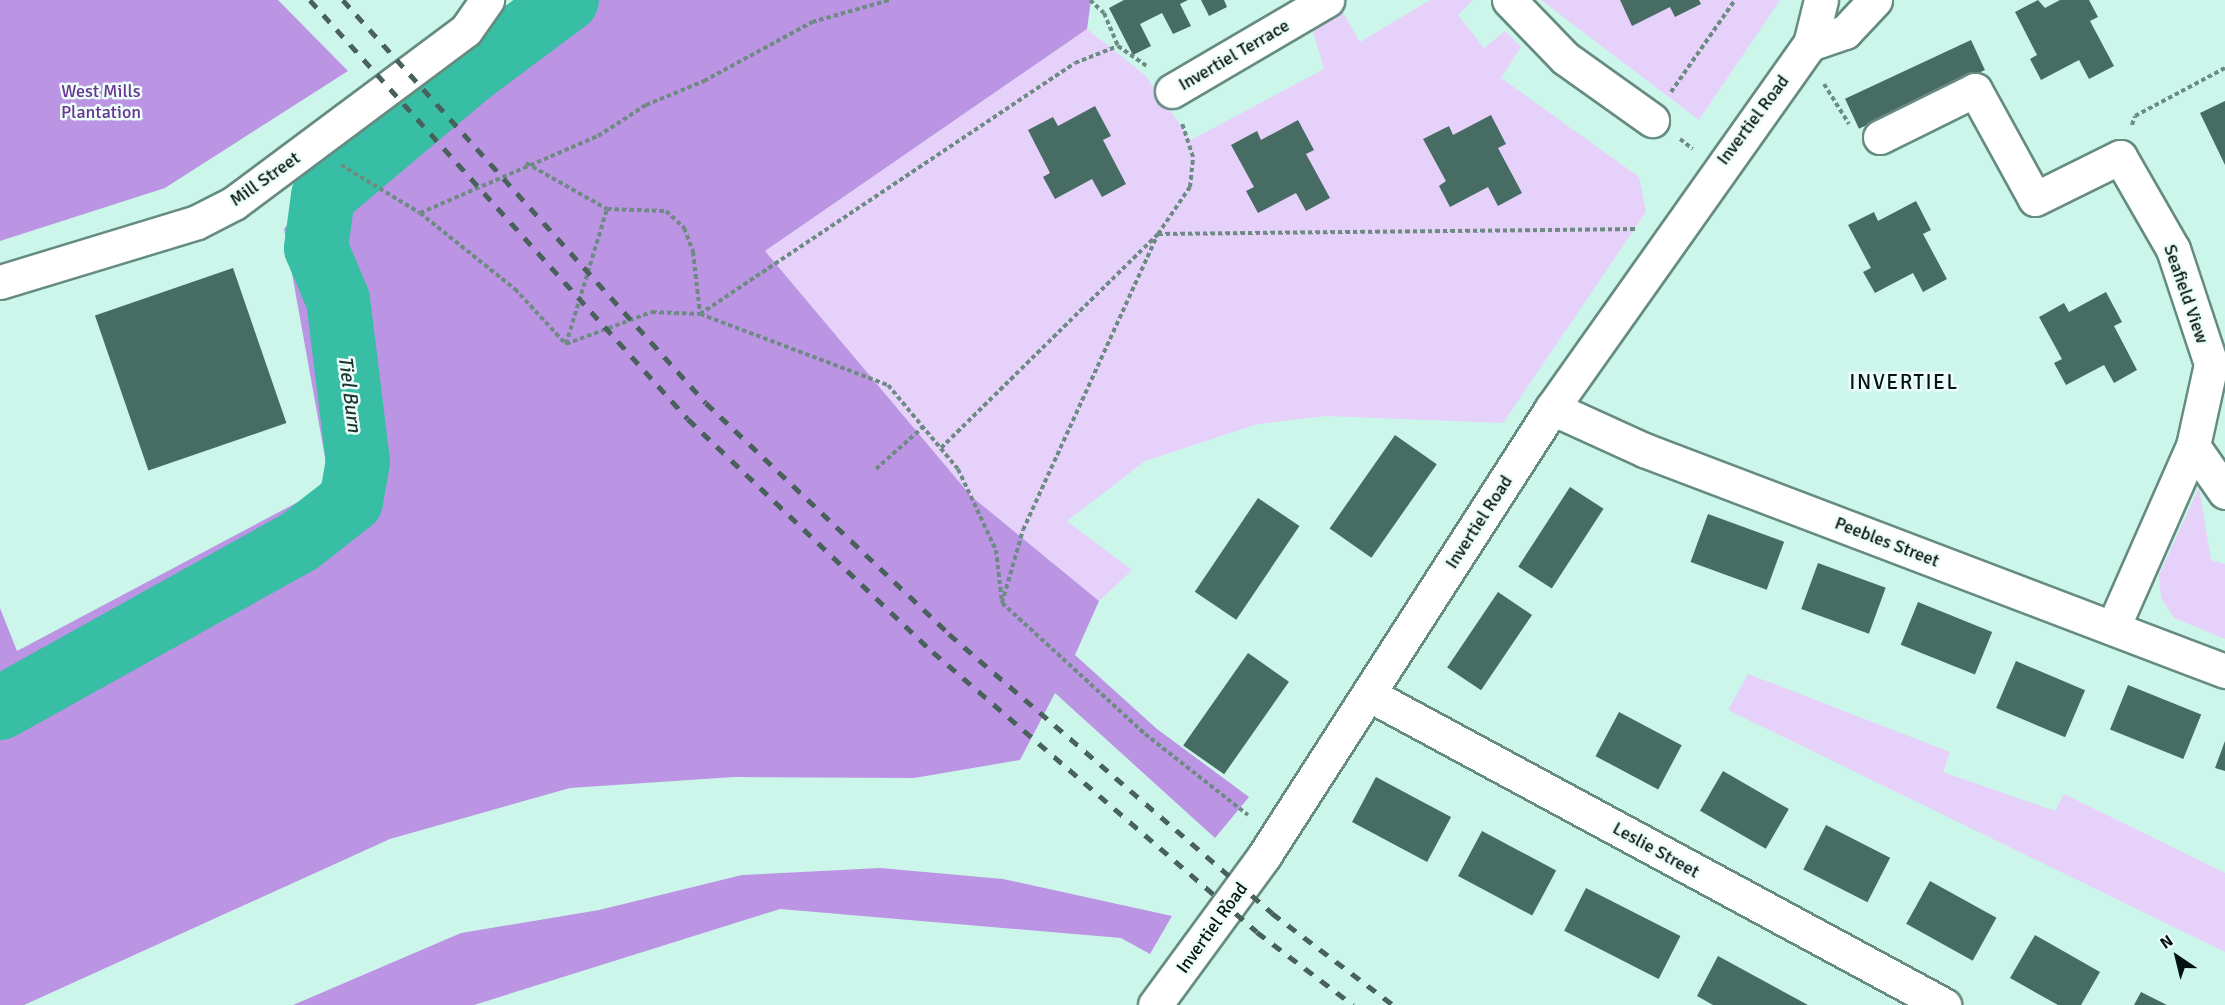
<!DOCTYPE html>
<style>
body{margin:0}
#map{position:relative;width:2225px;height:1005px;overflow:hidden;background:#cdf6eb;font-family:Signika,sans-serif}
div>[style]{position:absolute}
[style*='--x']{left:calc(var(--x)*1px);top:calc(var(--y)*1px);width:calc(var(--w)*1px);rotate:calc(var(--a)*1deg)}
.green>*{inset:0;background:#e5d1fa}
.forest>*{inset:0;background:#bb94e3}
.river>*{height:64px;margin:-32px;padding:0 32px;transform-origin:32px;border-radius:32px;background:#37bea4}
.building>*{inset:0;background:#476c63;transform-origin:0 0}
.path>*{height:4px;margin-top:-2px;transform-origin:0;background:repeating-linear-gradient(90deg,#6e8b83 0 4.5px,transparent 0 7.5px)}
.roads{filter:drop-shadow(2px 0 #668c82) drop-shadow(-2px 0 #668c82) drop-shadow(0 2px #668c82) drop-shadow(0 -2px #668c82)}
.minor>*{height:33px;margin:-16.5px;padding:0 16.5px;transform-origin:16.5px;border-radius:16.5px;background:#fff}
.major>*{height:33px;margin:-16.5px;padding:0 16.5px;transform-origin:16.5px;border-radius:16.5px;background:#fff}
.rail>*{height:4.5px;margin-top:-2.25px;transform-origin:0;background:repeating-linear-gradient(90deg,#49615b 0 10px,transparent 0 20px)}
span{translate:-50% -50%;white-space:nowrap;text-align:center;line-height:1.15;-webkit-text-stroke:5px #edfdf9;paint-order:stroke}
.street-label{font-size:18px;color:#04130f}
.park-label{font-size:18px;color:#673491}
.water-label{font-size:20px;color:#1d342e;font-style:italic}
.quarter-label{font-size:21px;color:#04130f;letter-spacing:1.5px}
.north{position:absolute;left:2147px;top:927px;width:60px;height:60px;-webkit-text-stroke:4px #edfdf9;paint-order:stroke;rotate:325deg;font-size:16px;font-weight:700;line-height:24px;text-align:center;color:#04130f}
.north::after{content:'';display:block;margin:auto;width:21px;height:27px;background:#04130f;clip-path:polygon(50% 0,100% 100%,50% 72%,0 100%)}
</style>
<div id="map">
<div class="green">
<div style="clip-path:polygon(1430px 0,1473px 0,1458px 15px,1484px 48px,1505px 31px,1521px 47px,1501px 78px,1639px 177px,1646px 212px,1503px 423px,1327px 416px,1258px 424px,1145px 461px,1067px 521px,1132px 570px,1099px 601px,971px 496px,765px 251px,1087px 29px,1145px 75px,1191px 140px,1324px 69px,1311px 25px,1341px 9px,1360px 42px)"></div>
<div style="clip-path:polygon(1541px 0,1780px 0,1699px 120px)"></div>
<div style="clip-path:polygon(2199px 487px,2211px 560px,2225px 564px,2225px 639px,2174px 618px,2161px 598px,2159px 575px)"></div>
<div style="clip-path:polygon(1748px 674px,1950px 752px,1943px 772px,2055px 811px,2064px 794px,2225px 873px,2225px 952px,1728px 710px)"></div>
</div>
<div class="forest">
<div style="clip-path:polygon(0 0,278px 0,348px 71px,165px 188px,0 241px)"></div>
<div style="clip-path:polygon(545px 0,1091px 0,1087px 29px,765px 251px,971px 496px,1099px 601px,1075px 655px,1157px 729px,1249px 797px,1215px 838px,1055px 693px,1020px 760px,914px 778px,734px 777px,570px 788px,390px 839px,24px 1005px,0 1005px,0 608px,17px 651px,330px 485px,284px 229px,319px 185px)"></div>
<div style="clip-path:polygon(880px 868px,1003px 879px,1172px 916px,1150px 954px,1121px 938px,780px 909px,474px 1005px,293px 1005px,461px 933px,599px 910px,742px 875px)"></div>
</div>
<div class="river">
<div style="--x:0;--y:708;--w:343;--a:-29.1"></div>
<div style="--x:300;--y:541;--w:65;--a:-38.1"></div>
<div style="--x:351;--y:501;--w:40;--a:-80"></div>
<div style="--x:358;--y:462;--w:163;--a:-97"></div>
<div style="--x:338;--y:300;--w:56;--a:-112.9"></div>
<div style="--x:316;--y:248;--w:52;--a:-82.3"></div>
<div style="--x:323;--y:196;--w:191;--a:-40.1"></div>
<div style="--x:469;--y:73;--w:122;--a:-36.7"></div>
</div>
<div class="building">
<div style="clip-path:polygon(1124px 0,1188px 0,1180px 4px,1191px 26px,1173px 34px,1162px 13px,1140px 24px,1151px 46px,1133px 55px,1109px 8px)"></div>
<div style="clip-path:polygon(1201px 0,1224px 0,1227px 7px,1209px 16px)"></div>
<div style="clip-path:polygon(1620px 0,1699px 0,1701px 4px,1675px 17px,1670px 7px,1632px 26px)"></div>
<div style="clip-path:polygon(2038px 0,2045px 8px,2060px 0,2089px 0,2098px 17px,2090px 21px,2114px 66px,2089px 79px,2079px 60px,2041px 80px,2030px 59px,2037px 55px,2015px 12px)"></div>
<div style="left:1971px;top:40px;width:33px;height:139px;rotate:65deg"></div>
<div style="clip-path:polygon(2225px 101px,2225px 165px,2200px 113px)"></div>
<div style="clip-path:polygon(1095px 106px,1111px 136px,1103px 140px,1126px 184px,1102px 197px,1092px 179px,1055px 199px,1043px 177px,1050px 173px,1028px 130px,1053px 117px,1058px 126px)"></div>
<div style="clip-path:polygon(1491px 115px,1506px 144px,1498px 148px,1522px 193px,1498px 206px,1488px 187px,1450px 207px,1439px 186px,1446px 181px,1423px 139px,1449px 126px,1453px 135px)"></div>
<div style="clip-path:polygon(1298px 120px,1314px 150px,1306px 154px,1330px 198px,1306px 211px,1296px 193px,1258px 213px,1246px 191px,1254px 187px,1231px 145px,1257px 131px,1261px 140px)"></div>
<div style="clip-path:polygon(1916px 201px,1931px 230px,1923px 234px,1947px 279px,1923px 292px,1913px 273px,1875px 293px,1863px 272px,1871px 268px,1848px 225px,1874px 212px,1878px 221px)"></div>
<div style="left:233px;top:268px;width:164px;height:146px;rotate:71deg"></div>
<div style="clip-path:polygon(2106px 292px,2122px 322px,2114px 326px,2137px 370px,2114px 383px,2104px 365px,2066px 385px,2054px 363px,2062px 359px,2039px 317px,2064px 303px,2069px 312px)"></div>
<div style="left:1395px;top:435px;width:51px;height:114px;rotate:35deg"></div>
<div style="left:1570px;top:487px;width:40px;height:95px;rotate:33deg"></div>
<div style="left:1258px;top:498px;width:50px;height:113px;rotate:34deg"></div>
<div style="left:1708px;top:514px;width:81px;height:51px;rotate:20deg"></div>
<div style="left:1818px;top:563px;width:72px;height:49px;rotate:20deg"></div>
<div style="left:1498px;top:592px;width:41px;height:91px;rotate:34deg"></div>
<div style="left:1918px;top:602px;width:80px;height:46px;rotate:22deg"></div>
<div style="left:1248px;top:653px;width:50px;height:113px;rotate:35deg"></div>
<div style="left:2016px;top:661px;width:75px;height:51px;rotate:23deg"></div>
<div style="left:2128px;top:685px;width:79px;height:48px;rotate:22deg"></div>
<div style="left:1619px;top:712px;width:71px;height:50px;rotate:28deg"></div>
<div style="clip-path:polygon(2225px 741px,2225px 771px,2215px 768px)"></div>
<div style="left:1723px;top:771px;width:76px;height:46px;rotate:30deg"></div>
<div style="left:1376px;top:777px;width:85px;height:51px;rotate:28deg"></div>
<div style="left:1826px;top:825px;width:72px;height:50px;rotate:27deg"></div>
<div style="left:1482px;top:831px;width:84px;height:51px;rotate:28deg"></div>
<div style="left:1930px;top:881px;width:76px;height:49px;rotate:29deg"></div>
<div style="left:1586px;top:888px;width:106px;height:48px;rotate:27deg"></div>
<div style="clip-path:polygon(2035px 935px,2100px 972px,2081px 1005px,2058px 1005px,2010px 978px)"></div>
<div style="clip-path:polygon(1718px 956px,1808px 1005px,1713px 1005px,1697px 996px)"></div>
<div style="clip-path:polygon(2141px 992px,2167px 1005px,2134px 1005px)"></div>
</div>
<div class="path">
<div style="--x:1090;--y:0;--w:19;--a:43"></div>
<div style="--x:1104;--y:13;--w:36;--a:67"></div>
<div style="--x:1824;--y:84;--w:47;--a:58"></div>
<div style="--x:1671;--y:92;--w:112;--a:-55.2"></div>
<div style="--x:2132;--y:125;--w:9;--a:-72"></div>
<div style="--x:2135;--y:116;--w:102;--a:-28.1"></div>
<div style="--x:1680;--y:139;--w:16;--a:38"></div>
<div style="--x:526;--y:163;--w:93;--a:29.6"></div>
<div style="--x:607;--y:209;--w:59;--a:1.9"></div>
<div style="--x:666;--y:211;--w:25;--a:43"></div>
<div style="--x:684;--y:228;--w:26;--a:69"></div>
<div style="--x:693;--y:252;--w:61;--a:83.5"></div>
<div style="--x:341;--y:165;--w:92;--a:31.3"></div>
<div style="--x:420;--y:213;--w:194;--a:-23.4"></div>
<div style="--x:598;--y:136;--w:57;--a:-32.9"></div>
<div style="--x:646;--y:105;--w:63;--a:-22.5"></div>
<div style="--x:704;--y:81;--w:123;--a:-28.6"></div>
<div style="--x:812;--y:22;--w:81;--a:-15.8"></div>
<div style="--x:420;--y:213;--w:122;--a:38.7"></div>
<div style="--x:515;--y:289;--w:75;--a:47.2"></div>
<div style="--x:700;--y:314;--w:451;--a:-33.8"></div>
<div style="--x:1075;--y:63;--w:46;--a:-21.6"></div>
<div style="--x:1118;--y:46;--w:37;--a:35"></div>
<div style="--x:566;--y:344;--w:92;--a:-20.4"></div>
<div style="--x:652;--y:312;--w:48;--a:2.4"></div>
<div style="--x:700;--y:314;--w:201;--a:20.7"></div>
<div style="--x:888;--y:385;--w:109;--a:50.2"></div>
<div style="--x:958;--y:469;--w:89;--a:64.9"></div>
<div style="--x:996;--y:550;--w:53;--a:83.5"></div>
<div style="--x:1002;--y:603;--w:194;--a:42.5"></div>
<div style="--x:1145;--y:734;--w:131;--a:38.2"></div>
<div style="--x:566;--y:344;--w:141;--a:-73.1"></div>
<div style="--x:941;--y:448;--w:305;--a:-44.6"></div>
<div style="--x:1158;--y:234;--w:479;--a:-0.6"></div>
<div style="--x:876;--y:469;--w:63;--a:-41.8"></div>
<div style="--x:1002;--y:603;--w:76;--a:-74"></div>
<div style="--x:1023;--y:530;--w:325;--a:-65.5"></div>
<div style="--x:1158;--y:234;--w:57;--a:-55.8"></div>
<div style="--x:1190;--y:187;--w:30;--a:-84"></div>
<div style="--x:1193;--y:157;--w:36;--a:-108"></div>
</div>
<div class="roads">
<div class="minor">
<div style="--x:1509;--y:0;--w:81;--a:46"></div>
<div style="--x:1565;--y:58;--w:107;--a:35.5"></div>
<div style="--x:1172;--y:91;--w:180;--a:-30.4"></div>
<div style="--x:1880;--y:137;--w:106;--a:-26.3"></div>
<div style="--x:1975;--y:90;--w:124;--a:61.2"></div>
<div style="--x:2035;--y:199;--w:95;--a:-26.3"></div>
<div style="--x:2120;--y:157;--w:106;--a:60.1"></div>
<div style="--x:2173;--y:249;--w:121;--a:71.7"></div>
<div style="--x:2211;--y:364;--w:84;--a:102.4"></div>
<div style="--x:2193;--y:446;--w:198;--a:113.8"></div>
<div style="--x:0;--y:282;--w:206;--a:-16.9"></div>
<div style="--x:197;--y:222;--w:42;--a:-27.2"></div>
<div style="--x:234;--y:203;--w:289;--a:-36.7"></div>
<div style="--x:466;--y:30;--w:37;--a:-55"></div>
<div style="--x:1552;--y:408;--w:101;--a:24.5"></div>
<div style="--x:1644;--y:450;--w:622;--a:20.83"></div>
<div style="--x:2193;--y:446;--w:56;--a:55.2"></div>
<div style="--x:1368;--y:694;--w:655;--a:28.37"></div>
</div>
<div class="major">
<div style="--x:1810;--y:44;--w:37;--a:-19"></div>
<div style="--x:1845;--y:32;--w:44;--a:-46.8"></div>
<div style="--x:1155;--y:1005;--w:185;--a:-53.8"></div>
<div style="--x:1264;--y:856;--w:533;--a:-57.26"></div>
<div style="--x:1552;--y:408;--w:446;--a:-54.7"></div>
<div style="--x:1810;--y:44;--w:45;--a:-76"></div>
</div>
</div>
<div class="rail">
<div style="--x:310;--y:0;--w:564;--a:47.94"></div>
<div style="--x:688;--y:419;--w:338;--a:43.6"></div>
<div style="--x:933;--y:652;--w:428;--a:40.8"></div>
<div style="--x:1257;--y:932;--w:121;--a:37.2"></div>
<div style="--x:343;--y:0;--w:542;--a:47.99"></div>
<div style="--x:706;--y:403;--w:335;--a:43.5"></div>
<div style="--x:949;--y:634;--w:427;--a:40.8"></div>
<div style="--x:1272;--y:913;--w:152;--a:37.2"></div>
</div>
<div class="street-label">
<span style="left:1234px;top:55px;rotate:-30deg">Invertiel Terrace</span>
<span style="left:1753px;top:120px;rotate:-53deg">Invertiel Road</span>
<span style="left:265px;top:179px;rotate:-35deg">Mill Street</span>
<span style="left:2186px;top:294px;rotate:71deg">Seafield View</span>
<span style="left:1479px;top:522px;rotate:-57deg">Invertiel Road</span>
<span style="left:1887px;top:542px;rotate:21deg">Peebles Street</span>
<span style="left:1656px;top:850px;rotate:29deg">Leslie Street</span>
<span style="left:1212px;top:928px;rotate:-54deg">Invertiel Road</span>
</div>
<div class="park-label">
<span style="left:101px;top:102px">West Mills<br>Plantation</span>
</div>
<div class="water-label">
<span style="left:350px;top:394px;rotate:83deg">Tiel Burn</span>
</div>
<div class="quarter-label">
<span style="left:1904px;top:382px">INVERTIEL</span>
</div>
<div class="north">N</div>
</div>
